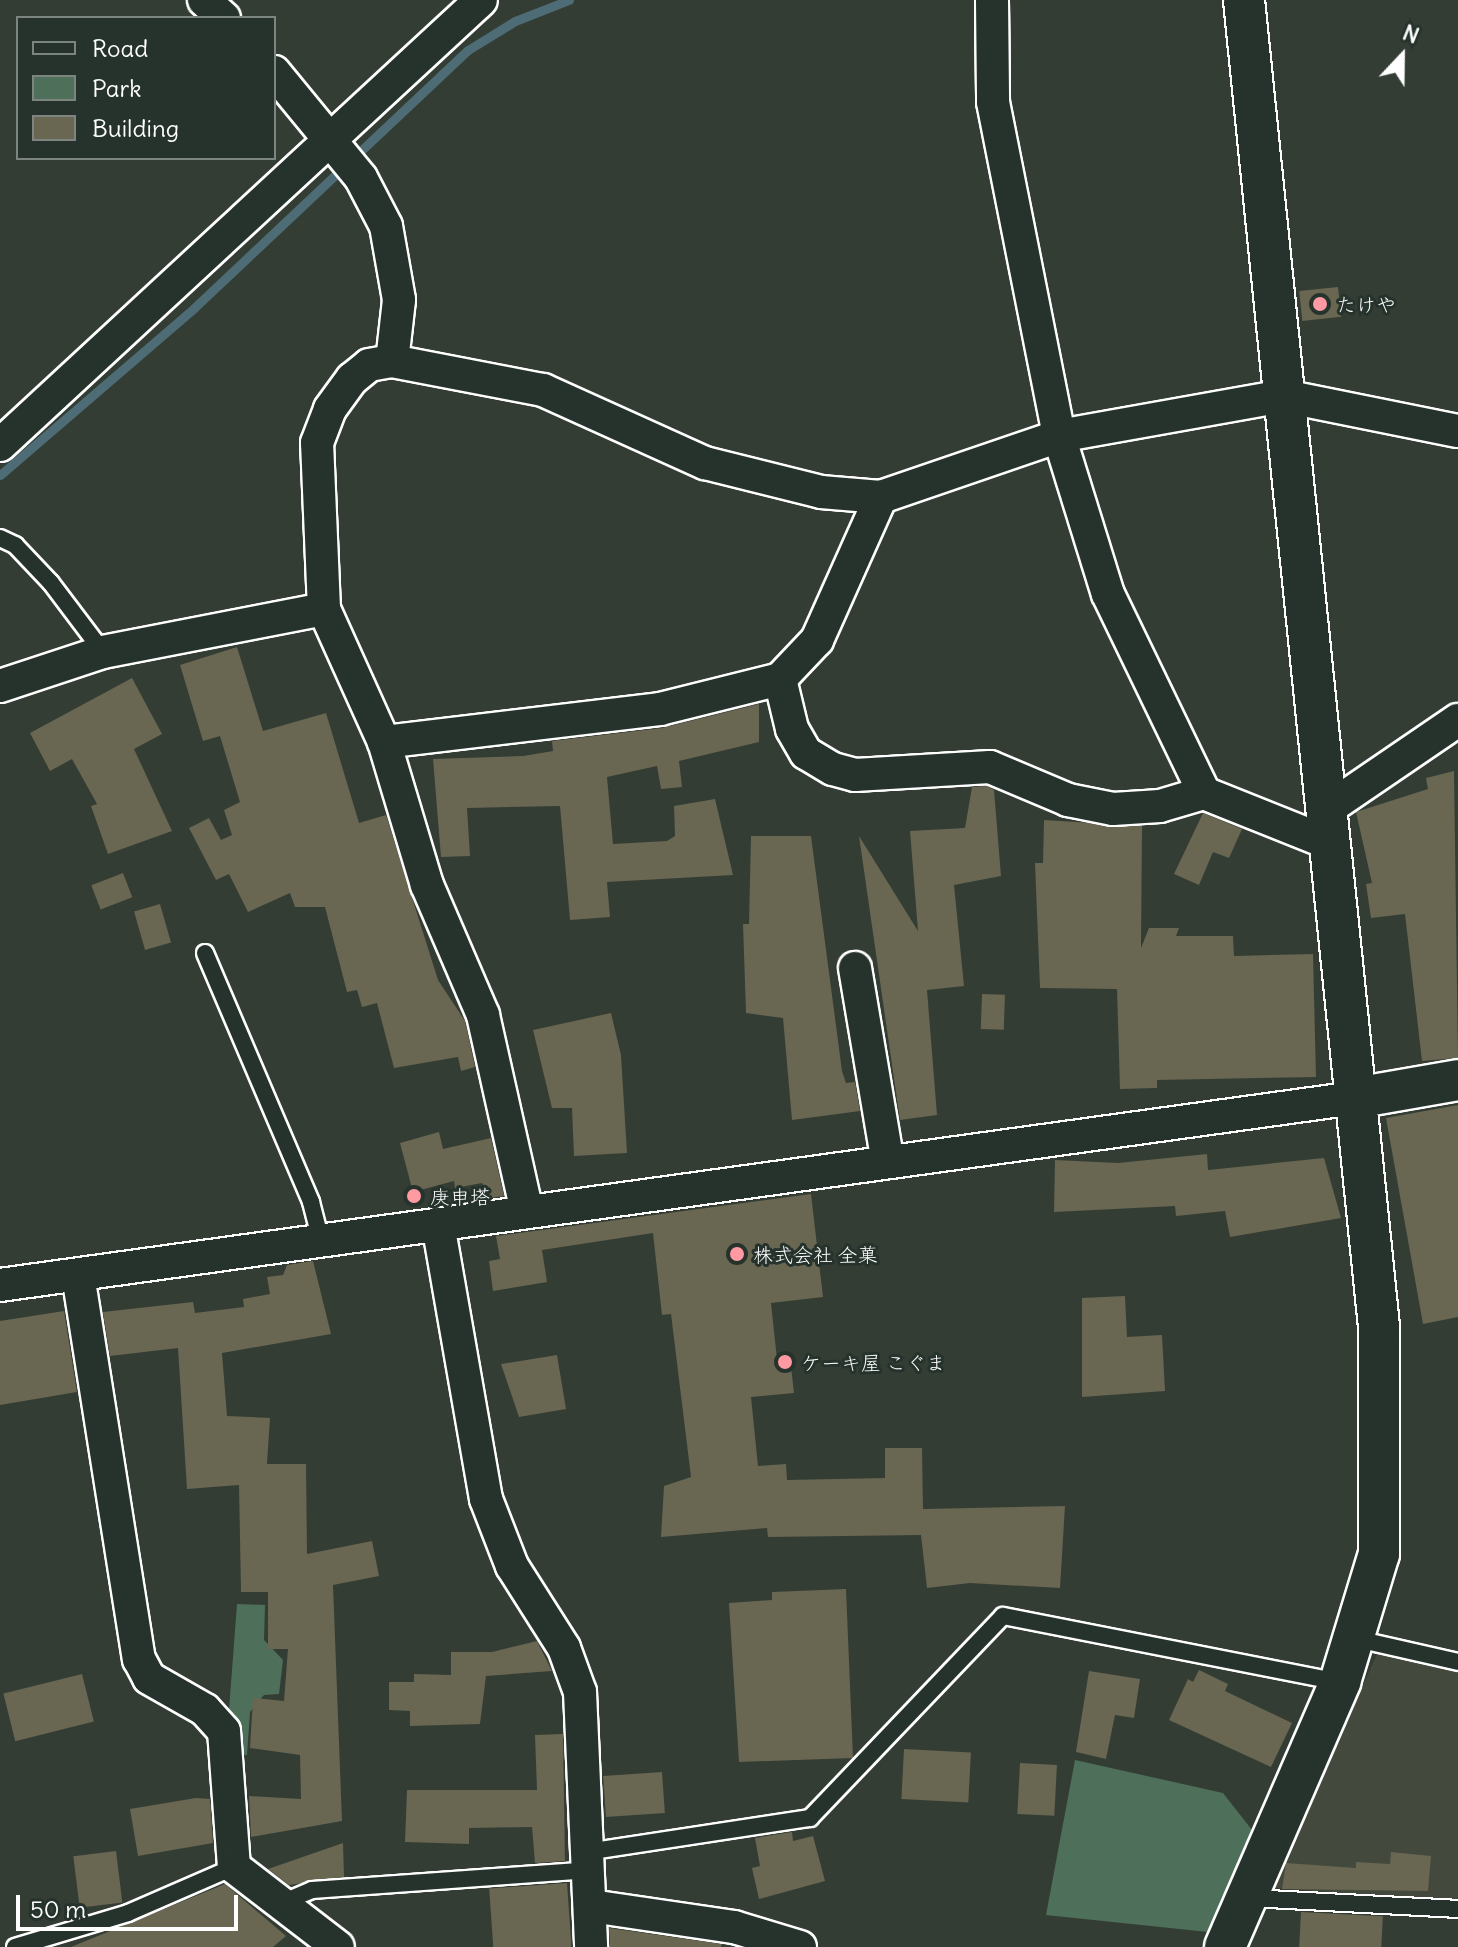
<!DOCTYPE html>
<meta charset="utf-8">
<style>
body{margin:0}
#map{position:relative;width:1458px;height:1947px;overflow:hidden;background:#333d34;font-family:Delius,"Klee One",sans-serif}
div>[style]{position:absolute}
[style*='--x']{left:calc(var(--x)*1px);top:calc(var(--y)*1px);width:calc(var(--w)*1px);rotate:calc(var(--a)*1deg)}
.built>*{inset:0;background:#43493d}
.green>*{inset:0;background:#4e705a}
.stream>*{height:9px;margin:-4.5px;padding:0 4.5px;transform-origin:4.5px;border-radius:4.5px;background:#4e6c75}
.building>*{inset:0;background:#696652;transform-origin:0 0}
.roads{filter:drop-shadow(2px 0 #fff) drop-shadow(-2px 0 #fff) drop-shadow(0 2px #fff) drop-shadow(0 -2px #fff)}
.service>*{height:16px;margin:-8px;padding:0 8px;transform-origin:8px;border-radius:8px;background:#26332d}
.minor>*{height:32px;margin:-16px;padding:0 16px;transform-origin:16px;border-radius:16px;background:#26332d}
.tertiary>*{height:40px;margin:-20px;padding:0 20px;transform-origin:20px;border-radius:20px;background:#26332d}
.dots>*{width:22px;height:22px;translate:-50% -50%;box-sizing:border-box;border:4px solid #26332d;border-radius:50%}
span{translate:-50% -50%;white-space:nowrap;text-align:center;line-height:1.15;-webkit-text-stroke:6px #26332d;paint-order:stroke}
.poi-label{font-size:20px;color:#fff}
.left{translate:0 -50%;text-align:left}
.legend{position:absolute;left:16px;top:16px;width:260px;height:144px;box-sizing:border-box;background:#26332d;border:2px solid #7d8581;margin:0;padding:10px 14px;list-style:none;font-size:24px;color:#fff}
.legend li{display:flex;align-items:center;gap:16px;height:40px}
.legend b{width:40px;border:2px solid #7d8581}
.north{position:absolute;left:1362px;top:16px;width:80px;height:80px;-webkit-text-stroke:6px #26332d;paint-order:stroke;rotate:22deg;font-size:22px;font-weight:700;line-height:32px;text-align:center;color:#fff}
.north::after{content:'';display:block;margin:auto;width:28px;height:36px;background:#fff;clip-path:polygon(50% 0,100% 100%,50% 72%,0 100%)}
.scale{position:absolute;left:16px;top:1895px;width:222px;height:36px;box-sizing:border-box;border:4px solid #fff;border-top:0;padding-left:10px;font-size:24px;line-height:28px;white-space:nowrap;color:#fff;-webkit-text-stroke:6px #26332d;paint-order:stroke}
</style>
<div id="map">
<div class="built">
<div style="clip-path:polygon(1377px 1654px,1458px 1672px,1458px 1901px,1273px 1888px)"></div>
</div>
<div class="green">
<div style="clip-path:polygon(237px 1604px,265px 1605px,264px 1640px,283px 1660px,279px 1694px,264px 1695px,250px 1712px,247px 1755px,239px 1755px,229px 1710px)"></div>
<div style="clip-path:polygon(1075px 1760px,1223px 1793px,1252px 1830px,1208px 1932px,1046px 1915px)"></div>
</div>
<div class="stream">
<div style="--x:0;--y:475;--w:256;--a:-40.7"></div>
<div style="--x:194;--y:308;--w:376;--a:-43.3"></div>
<div style="--x:468;--y:50;--w:55;--a:-31.7"></div>
<div style="--x:515;--y:21;--w:58;--a:-21.3"></div>
</div>
<div class="building">
<div style="left:1338px;top:287px;width:30px;height:39px;rotate:84deg"></div>
<div style="clip-path:polygon(237px 647px,263px 731px,326px 713px,359px 823px,386px 815px,438px 980px,465px 1021px,475px 1067px,461px 1071px,458px 1057px,394px 1068px,377px 1003px,362px 1007px,357px 990px,347px 992px,325px 907px,295px 907px,290px 893px,248px 912px,229px 874px,216px 880px,189px 828px,209px 818px,221px 840px,232px 835px,224px 810px,240px 802px,220px 736px,203px 741px,180px 665px)"></div>
<div style="clip-path:polygon(132px 678px,162px 734px,134px 749px,172px 831px,108px 854px,91px 806px,97px 804px,72px 759px,50px 771px,30px 733px)"></div>
<div style="clip-path:polygon(759px 704px,759px 742px,679px 761px,682px 787px,661px 789px,657px 766px,607px 777px,613px 844px,667px 841px,675px 836px,674px 806px,715px 799px,733px 875px,607px 882px,610px 917px,570px 920px,560px 806px,467px 808px,470px 856px,441px 857px,433px 759px,523px 756px,553px 751px,552px 741px,662px 728px)"></div>
<div style="clip-path:polygon(1454px 771px,1458px 1058px,1422px 1061px,1405px 914px,1371px 918px,1366px 884px,1372px 883px,1356px 812px,1428px 789px,1426px 778px)"></div>
<div style="clip-path:polygon(987px 786px,994px 790px,1001px 876px,954px 885px,964px 986px,927px 990px,937px 1115px,900px 1120px,859px 836px,918px 931px,910px 831px,965px 828px,972px 787px)"></div>
<div style="clip-path:polygon(1203px 813px,1242px 829px,1229px 858px,1213px 852px,1199px 885px,1174px 874px)"></div>
<div style="clip-path:polygon(1044px 820px,1142px 826px,1141px 948px,1149px 928px,1179px 928px,1176px 936px,1233px 936px,1234px 956px,1313px 954px,1316px 1077px,1157px 1080px,1157px 1088px,1120px 1089px,1117px 989px,1040px 988px,1035px 863px,1043px 863px)"></div>
<div style="clip-path:polygon(751px 836px,811px 836px,842px 1071px,846px 1083px,855px 1082px,860px 1111px,792px 1120px,783px 1018px,746px 1013px,743px 924px,749px 924px)"></div>
<div style="left:123px;top:873px;width:26px;height:34px;rotate:69deg"></div>
<div style="left:160px;top:904px;width:40px;height:27px;rotate:74deg"></div>
<div style="left:982px;top:994px;width:23px;height:35px;rotate:2deg"></div>
<div style="clip-path:polygon(611px 1013px,621px 1055px,627px 1153px,574px 1156px,572px 1108px,552px 1108px,533px 1030px)"></div>
<div style="clip-path:polygon(1458px 1105px,1458px 1317px,1423px 1324px,1386px 1118px)"></div>
<div style="clip-path:polygon(439px 1132px,443px 1149px,491px 1138px,504px 1196px,490px 1198px,482px 1183px,455px 1188px,454px 1181px,413px 1192px,400px 1143px)"></div>
<div style="clip-path:polygon(1207px 1154px,1208px 1170px,1324px 1158px,1341px 1218px,1230px 1237px,1225px 1211px,1176px 1216px,1175px 1206px,1054px 1212px,1055px 1160px,1118px 1163px)"></div>
<div style="clip-path:polygon(811px 1194px,823px 1297px,771px 1303px,777px 1359px,790px 1358px,794px 1393px,751px 1397px,758px 1466px,786px 1464px,787px 1480px,885px 1478px,885px 1448px,922px 1448px,923px 1509px,1065px 1506px,1060px 1588px,970px 1583px,927px 1588px,921px 1535px,768px 1537px,767px 1528px,661px 1537px,664px 1486px,691px 1477px,671px 1314px,662px 1315px,653px 1233px,542px 1250px,547px 1282px,493px 1291px,489px 1261px,500px 1259px,496px 1236px)"></div>
<div style="clip-path:polygon(313px 1261px,331px 1334px,222px 1353px,227px 1416px,270px 1418px,267px 1464px,306px 1464px,307px 1554px,372px 1541px,379px 1576px,333px 1585px,342px 1821px,251px 1837px,249px 1796px,301px 1799px,300px 1755px,250px 1748px,253px 1698px,284px 1701px,288px 1649px,268px 1649px,268px 1592px,241px 1592px,239px 1485px,187px 1489px,178px 1348px,110px 1356px,103px 1312px,193px 1302px,195px 1313px,244px 1307px,243px 1299px,270px 1294px,267px 1277px,283px 1275px,287px 1265px)"></div>
<div style="clip-path:polygon(1125px 1296px,1127px 1337px,1162px 1335px,1165px 1391px,1082px 1397px,1082px 1298px)"></div>
<div style="clip-path:polygon(64px 1311px,77px 1392px,0 1405px,0 1321px)"></div>
<div style="clip-path:polygon(557px 1355px,566px 1409px,519px 1417px,501px 1364px)"></div>
<div style="clip-path:polygon(846px 1589px,853px 1758px,739px 1762px,729px 1603px,772px 1600px,772px 1592px)"></div>
<div style="clip-path:polygon(537px 1641px,552px 1671px,486px 1676px,480px 1724px,410px 1726px,410px 1711px,389px 1710px,389px 1682px,414px 1682px,414px 1674px,451px 1675px,451px 1652px,492px 1652px)"></div>
<div style="clip-path:polygon(1199px 1670px,1228px 1684px,1225px 1691px,1292px 1723px,1271px 1767px,1169px 1720px,1188px 1679px,1193px 1682px)"></div>
<div style="clip-path:polygon(1089px 1671px,1140px 1679px,1134px 1718px,1115px 1715px,1106px 1759px,1076px 1752px)"></div>
<div style="left:82px;top:1674px;width:49px;height:81px;rotate:76deg"></div>
<div style="clip-path:polygon(563px 1734px,565px 1861px,535px 1863px,532px 1827px,469px 1828px,469px 1844px,405px 1842px,407px 1790px,537px 1790px,535px 1735px)"></div>
<div style="left:904px;top:1749px;width:67px;height:50px;rotate:3deg"></div>
<div style="left:1020px;top:1763px;width:37px;height:51px;rotate:3deg"></div>
<div style="left:662px;top:1772px;width:41px;height:59px;rotate:86deg"></div>
<div style="clip-path:polygon(196px 1798px,210px 1799px,213px 1843px,138px 1856px,130px 1809px)"></div>
<div style="clip-path:polygon(792px 1832px,793px 1841px,813px 1836px,825px 1881px,759px 1899px,752px 1868px,760px 1866px,755px 1838px)"></div>
<div style="clip-path:polygon(343px 1843px,344px 1877px,289px 1885px,268px 1869px)"></div>
<div style="left:116px;top:1851px;width:52px;height:43px;rotate:83deg"></div>
<div style="clip-path:polygon(1391px 1852px,1431px 1856px,1428px 1891px,1282px 1889px,1286px 1863px,1356px 1868px,1356px 1862px,1390px 1864px)"></div>
<div style="left:567px;top:1883px;width:64px;height:78px;rotate:86deg"></div>
<div style="clip-path:polygon(225px 1884px,286px 1936px,273px 1947px,71px 1947px)"></div>
<div style="left:1301px;top:1912px;width:82px;height:35px;rotate:3deg"></div>
<div style="clip-path:polygon(609px 1928px,722px 1944px,721px 1947px,610px 1947px)"></div>
</div>
<div class="roads">
<div class="service">
<div style="--x:0;--y:538;--w:17;--a:25"></div>
<div style="--x:15;--y:545;--w:52;--a:46.5"></div>
<div style="--x:51;--y:583;--w:86;--a:53"></div>
<div style="--x:205;--y:953;--w:271;--a:66.9"></div>
<div style="--x:311;--y:1202;--w:40;--a:75.6"></div>
<div style="--x:1357;--y:1639;--w:104;--a:12.8"></div>
<div style="--x:587;--y:1852;--w:226;--a:-8.7"></div>
<div style="--x:810;--y:1818;--w:279;--a:-46.3"></div>
<div style="--x:1003;--y:1616;--w:343;--a:11.1"></div>
<div style="--x:1249;--y:1898;--w:209;--a:3"></div>
<div style="--x:286;--y:1901;--w:28;--a:-23"></div>
<div style="--x:312;--y:1890;--w:278;--a:-4.1"></div>
<div style="--x:15;--y:1947;--w:118;--a:-16.7"></div>
<div style="--x:128;--y:1913;--w:116;--a:-23.5"></div>
</div>
<div class="minor">
<div style="--x:204;--y:0;--w:27;--a:42"></div>
<div style="--x:992;--y:0;--w:102;--a:89.4"></div>
<div style="--x:993;--y:102;--w:340;--a:78.8"></div>
<div style="--x:1059;--y:436;--w:165;--a:72.8"></div>
<div style="--x:1108;--y:594;--w:221;--a:64.2"></div>
<div style="--x:1204;--y:793;--w:135;--a:21.8"></div>
<div style="--x:274;--y:72;--w:137;--a:50.6"></div>
<div style="--x:361;--y:178;--w:54;--a:62.5"></div>
<div style="--x:386;--y:226;--w:75;--a:80"></div>
<div style="--x:399;--y:300;--w:61;--a:96.5"></div>
<div style="--x:0;--y:445;--w:655;--a:-42.77"></div>
<div style="--x:780;--y:679;--w:51;--a:76.5"></div>
<div style="--x:792;--y:729;--w:28;--a:60"></div>
<div style="--x:806;--y:753;--w:31;--a:31"></div>
<div style="--x:833;--y:769;--w:23;--a:15"></div>
<div style="--x:855;--y:775;--w:135;--a:-3.4"></div>
<div style="--x:990;--y:767;--w:85;--a:22.9"></div>
<div style="--x:1068;--y:800;--w:46;--a:11.3"></div>
<div style="--x:1113;--y:809;--w:47;--a:-3.7"></div>
<div style="--x:1160;--y:806;--w:46;--a:-16.5"></div>
<div style="--x:0;--y:686;--w:108;--a:-18.3"></div>
<div style="--x:103;--y:652;--w:225;--a:-11"></div>
<div style="--x:384;--y:742;--w:278;--a:-6.8"></div>
<div style="--x:660;--y:709;--w:124;--a:-14"></div>
<div style="--x:780;--y:679;--w:54;--a:-46.5"></div>
<div style="--x:817;--y:640;--w:157;--a:-65.9"></div>
<div style="--x:1326;--y:810;--w:160;--a:-34.3"></div>
<div style="--x:855;--y:968;--w:193;--a:80.4"></div>
<div style="--x:527;--y:1212;--w:202;--a:-102.6"></div>
<div style="--x:483;--y:1015;--w:142;--a:-113.3"></div>
<div style="--x:427;--y:885;--w:149;--a:-106.7"></div>
<div style="--x:384;--y:742;--w:146;--a:-114.3"></div>
<div style="--x:324;--y:609;--w:166;--a:-92.4"></div>
<div style="--x:317;--y:443;--w:36;--a:-69"></div>
<div style="--x:330;--y:409;--w:37;--a:-54"></div>
<div style="--x:352;--y:379;--w:22;--a:-39"></div>
<div style="--x:369;--y:365;--w:23;--a:-10"></div>
<div style="--x:392;--y:361;--w:154;--a:10.9"></div>
<div style="--x:543;--y:390;--w:178;--a:24.3"></div>
<div style="--x:705;--y:463;--w:120;--a:14"></div>
<div style="--x:821;--y:492;--w:60;--a:4.8"></div>
<div style="--x:881;--y:497;--w:188;--a:-18.9"></div>
<div style="--x:1059;--y:436;--w:229;--a:-10.1"></div>
<div style="--x:1284;--y:396;--w:177;--a:11.4"></div>
<div style="--x:438;--y:1224;--w:279;--a:80.1"></div>
<div style="--x:486;--y:1499;--w:72;--a:68.8"></div>
<div style="--x:512;--y:1566;--w:97;--a:57.6"></div>
<div style="--x:564;--y:1648;--w:47;--a:70"></div>
<div style="--x:580;--y:1692;--w:255;--a:87.5"></div>
<div style="--x:78;--y:1275;--w:389;--a:81"></div>
<div style="--x:139;--y:1659;--w:21;--a:62"></div>
<div style="--x:149;--y:1678;--w:64;--a:29.7"></div>
<div style="--x:205;--y:1710;--w:28;--a:48"></div>
<div style="--x:224;--y:1731;--w:136;--a:85.8"></div>
<div style="--x:234;--y:1867;--w:131;--a:37.6"></div>
<div style="--x:0;--y:1285;--w:1368;--a:-7.86"></div>
<div style="--x:591;--y:1906;--w:145;--a:8.4"></div>
<div style="--x:734;--y:1927;--w:69;--a:16.9"></div>
</div>
<div class="tertiary">
<div style="--x:1355;--y:1098;--w:105;--a:-9.9"></div>
<div style="--x:1225;--y:1947;--w:289;--a:-66.5"></div>
<div style="--x:1340;--y:1682;--w:134;--a:-73.1"></div>
<div style="--x:1379;--y:1554;--w:227;--a:-90"></div>
<div style="--x:1379;--y:1327;--w:1334;--a:-95.81"></div>
</div>
</div>
<div class="dots">
<div style="left:1320px;top:304px;background:#ff9aa2"></div>
<div style="left:414px;top:1196px;background:#ff9aa2"></div>
<div style="left:737px;top:1254px;background:#ff9aa2"></div>
<div style="left:785px;top:1362px;background:#ff9aa2"></div>
</div>
<div class="poi-label">
<span class="left" style="left:1336px;top:304px">たけや</span>
<span class="left" style="left:430px;top:1196px">庚申塔</span>
<span class="left" style="left:753px;top:1254px">株式会社 全菓</span>
<span class="left" style="left:801px;top:1362px">ケーキ屋 こぐま</span>
</div>
<ul class="legend">
<li><b style="height:10px;background:#26332d"></b>Road</li>
<li><b style="height:22px;background:#4e705a"></b>Park</li>
<li><b style="height:22px;background:#696652"></b>Building</li>
</ul>
<div class="north">N</div>
<div class="scale">50 m</div>
</div>
